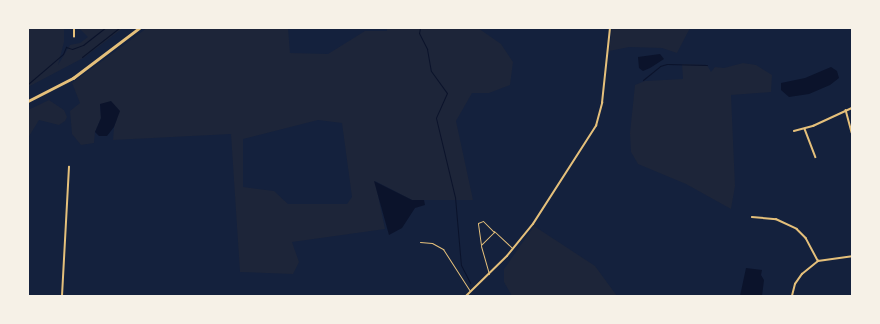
<!DOCTYPE html>
<style>
body{margin:0}
#map{position:relative;width:880px;height:324px;overflow:hidden;background:#14213d;font-family:"Open Sans",sans-serif}
div>[style]{position:absolute}
[style*='--x']{left:calc(var(--x)*1px);top:calc(var(--y)*1px);width:calc(var(--w)*1px);rotate:calc(var(--a)*1deg)}
.green>*{inset:0;background:#1d2539}
.water>*{inset:0;background:#0b132b}
.stream>*{height:1px;margin:-0.5px;padding:0 0.5px;transform-origin:0.5px;border-radius:0.5px;background:#0b132b}
.service>*{height:1px;margin:-0.5px;padding:0 0.5px;transform-origin:0.5px;border-radius:0.5px;background:#e5c07b}
.minor>*{height:1.5px;margin:-0.75px;padding:0 0.75px;transform-origin:0.75px;border-radius:0.75px;background:#e5c07b}
.primary>*{height:2.5px;margin:-1.25px;padding:0 1.25px;transform-origin:1.25px;border-radius:1.25px;background:#e5c07b}
span{translate:-50% -50%;white-space:nowrap;text-align:center;line-height:1.15;-webkit-text-stroke:4px #f6f1e7;paint-order:stroke}
.frame{position:absolute;inset:0;border:29px solid #f6f1e7;pointer-events:none}
</style>
<div id="map">
<div class="green">
<div style="clip-path:polygon(28px 28px,64px 28px,64px 42px,58px 65px,70px 45px,80px 43px,88px 37px,79px 28px,123px 28px,85px 57px,28px 87px)"></div>
<div style="clip-path:polygon(evenodd,147px 28px,288px 28px,290px 53px,328px 54px,365px 31px,387px 31px,387px 28px,478px 28px,501px 44px,513px 62px,510px 85px,489px 93px,472px 93px,456px 121px,473px 200px,412px 200px,375px 181px,385px 229px,292px 242px,299px 262px,293px 274px,240px 272px,231px 134px,113px 140px,114px 127px,119px 111px,100px 104px,101px 118px,95px 132px,94px 143px,81px 145px,72px 134px,70px 111px,80px 103px,72px 83px,147px 28px,318px 120px,342px 123px,352px 197px,347px 204px,288px 204px,274px 191px,243px 187px,243px 139px,318px 120px)"></div>
<div style="clip-path:polygon(612px 28px,690px 28px,677px 53px,662px 48px,629px 47px,609px 51px)"></div>
<div style="clip-path:polygon(743px 63px,756px 65px,772px 75px,771px 92px,731px 95px,735px 186px,731px 209px,686px 184px,638px 164px,631px 152px,630px 133px,635px 85px,645px 81px,683px 79px,682px 64px,707px 65px,711px 72px,715px 67px,724px 68px)"></div>
<div style="clip-path:polygon(49px 100px,64px 110px,67px 117px,65px 121px,59px 125px,39px 120px,28px 138px,28px 110px)"></div>
<div style="clip-path:polygon(534px 226px,595px 266px,617px 296px,512px 296px,504px 282px,504px 269px)"></div>
</div>
<div class="water">
<div style="clip-path:polygon(660px 54px,664px 59px,650px 68px,643px 71px,639px 68px,638px 57px)"></div>
<div style="clip-path:polygon(831px 67px,837px 71px,839px 78px,830px 85px,809px 94px,789px 97px,781px 90px,781px 83px,805px 78px)"></div>
<div style="clip-path:polygon(111px 101px,120px 111px,114px 127px,107px 136px,99px 136px,95px 132px,101px 118px,100px 104px)"></div>
<div style="clip-path:polygon(374px 181px,412px 200px,424px 200px,425px 205px,415px 208px,402px 228px,389px 235px)"></div>
<div style="clip-path:polygon(746px 268px,762px 270px,761px 275px,764px 280px,762px 296px,740px 296px)"></div>
</div>
<div class="stream">
<div style="--x:420;--y:28;--w:5;--a:101"></div>
<div style="--x:419;--y:33;--w:18;--a:63"></div>
<div style="--x:427;--y:49;--w:22;--a:80"></div>
<div style="--x:431;--y:71;--w:27;--a:54"></div>
<div style="--x:447;--y:93;--w:27;--a:114"></div>
<div style="--x:436;--y:118;--w:81;--a:76.5"></div>
<div style="--x:455;--y:197;--w:68;--a:85"></div>
<div style="--x:461;--y:265;--w:20;--a:63"></div>
<div style="--x:82;--y:57;--w:47;--a:-38.1"></div>
<div style="--x:643;--y:80;--w:22;--a:-39"></div>
<div style="--x:660;--y:66;--w:7;--a:-16"></div>
<div style="--x:667;--y:64;--w:40;--a:1.4"></div>
<div style="--x:28;--y:84;--w:46;--a:-40.6"></div>
<div style="--x:63;--y:54;--w:8;--a:-67"></div>
<div style="--x:66;--y:47;--w:6;--a:18"></div>
<div style="--x:72;--y:49;--w:12;--a:-20"></div>
<div style="--x:83;--y:45;--w:28;--a:-38"></div>
</div>
<div class="service">
<div style="--x:483;--y:221;--w:16;--a:45"></div>
<div style="--x:494;--y:232;--w:18;--a:135"></div>
<div style="--x:481;--y:245;--w:22;--a:-98"></div>
<div style="--x:478;--y:223;--w:5;--a:-22"></div>
<div style="--x:494;--y:231;--w:25;--a:43"></div>
<div style="--x:420;--y:242;--w:12;--a:5"></div>
<div style="--x:432;--y:243;--w:13;--a:29"></div>
<div style="--x:443;--y:249;--w:50;--a:57.3"></div>
<div style="--x:481;--y:246;--w:29;--a:74"></div>
</div>
<div class="minor">
<div style="--x:74;--y:37;--w:9;--a:-90"></div>
<div style="--x:846;--y:110;--w:23;--a:75"></div>
<div style="--x:805;--y:129;--w:30;--a:69"></div>
<div style="--x:794;--y:131;--w:20;--a:-15"></div>
<div style="--x:813;--y:126;--w:43;--a:-24.8"></div>
<div style="--x:752;--y:217;--w:24;--a:5"></div>
<div style="--x:776;--y:219;--w:23;--a:25"></div>
<div style="--x:797;--y:229;--w:13;--a:45"></div>
<div style="--x:806;--y:238;--w:26;--a:62"></div>
<div style="--x:62;--y:296;--w:129;--a:-86.9"></div>
<div style="--x:466;--y:296;--w:57;--a:-44.3"></div>
<div style="--x:507;--y:256;--w:41;--a:-50.9"></div>
<div style="--x:533;--y:224;--w:117;--a:-57.3"></div>
<div style="--x:596;--y:126;--w:24;--a:-75"></div>
<div style="--x:602;--y:103;--w:75;--a:-83.9"></div>
<div style="--x:792;--y:296;--w:12;--a:-76"></div>
<div style="--x:795;--y:284;--w:12;--a:-55"></div>
<div style="--x:802;--y:274;--w:21;--a:-39"></div>
<div style="--x:818;--y:261;--w:34;--a:-8"></div>
</div>
<div class="primary">
<div style="--x:28;--y:101;--w:51;--a:-27.1"></div>
<div style="--x:73;--y:78;--w:83;--a:-37.1"></div>
</div>
<div class="frame"></div>
</div>
